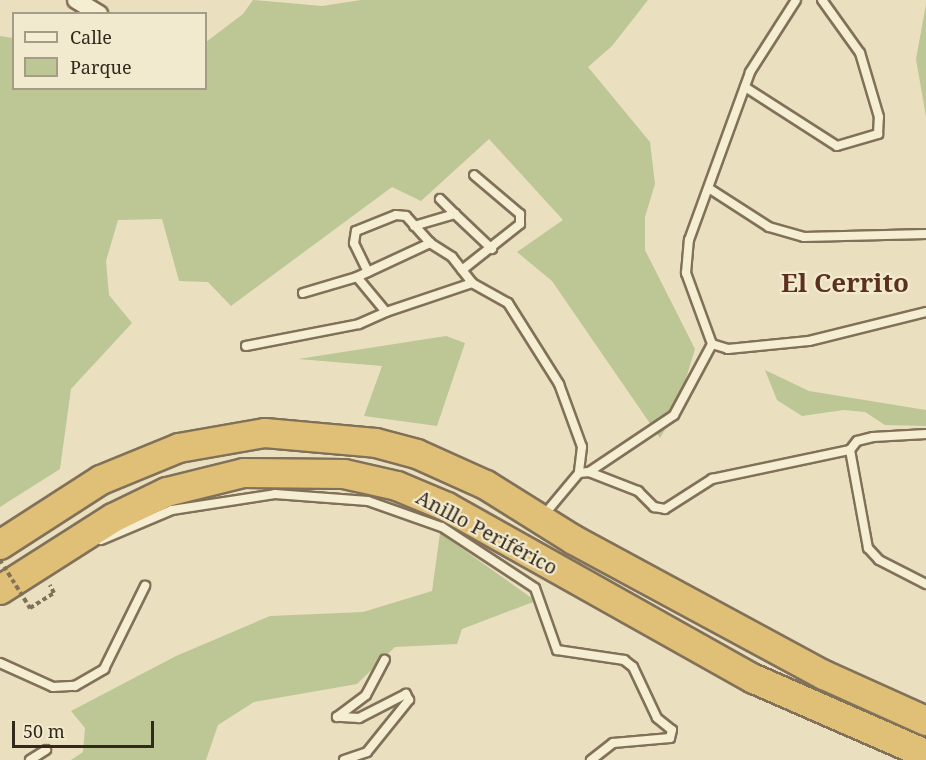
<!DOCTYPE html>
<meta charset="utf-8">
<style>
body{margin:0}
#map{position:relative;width:926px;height:760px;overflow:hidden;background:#eae0bf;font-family:"Noto Serif",serif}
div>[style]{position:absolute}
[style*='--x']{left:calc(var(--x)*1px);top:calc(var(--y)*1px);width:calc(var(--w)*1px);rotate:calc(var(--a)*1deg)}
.green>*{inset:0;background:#bdc695}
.path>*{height:4px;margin-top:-2px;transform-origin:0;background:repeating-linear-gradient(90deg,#817159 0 4.5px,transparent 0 7.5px)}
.roads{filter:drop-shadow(2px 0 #817159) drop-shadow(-2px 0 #817159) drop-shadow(0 2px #817159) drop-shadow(0 -2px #817159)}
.service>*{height:8px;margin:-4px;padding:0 4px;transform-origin:4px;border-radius:4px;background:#f5eed2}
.minor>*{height:16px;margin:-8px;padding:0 8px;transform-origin:8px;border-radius:8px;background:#f5eed2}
.trunk>*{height:28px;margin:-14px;padding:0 14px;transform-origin:14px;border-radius:14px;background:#e0bf77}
.path-bridge>*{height:4px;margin-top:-2px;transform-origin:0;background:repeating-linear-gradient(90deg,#817159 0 4.5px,transparent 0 7.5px)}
span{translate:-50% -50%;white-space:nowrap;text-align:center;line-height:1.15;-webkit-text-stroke:4.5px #f2eace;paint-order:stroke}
.street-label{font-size:20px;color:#32281c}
.district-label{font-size:26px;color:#5b301f;font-weight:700}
.legend{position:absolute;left:12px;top:12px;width:195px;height:78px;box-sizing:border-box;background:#f2eace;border:2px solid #a59c87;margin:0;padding:8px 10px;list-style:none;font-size:18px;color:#32281c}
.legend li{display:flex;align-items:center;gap:12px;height:30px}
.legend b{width:30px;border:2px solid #a59c87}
.scale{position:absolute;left:12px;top:721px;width:142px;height:27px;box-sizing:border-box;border:3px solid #32281c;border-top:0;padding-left:8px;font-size:18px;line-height:21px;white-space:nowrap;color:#32281c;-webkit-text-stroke:4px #f2eace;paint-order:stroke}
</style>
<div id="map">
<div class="green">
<div style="clip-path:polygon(253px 0,322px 6px,361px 0,648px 0,612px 46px,588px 67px,650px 142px,655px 184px,645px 217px,645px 250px,695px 349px,676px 411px,660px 438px,552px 281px,517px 252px,563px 220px,489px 139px,421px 201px,392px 187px,231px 306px,208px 282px,179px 281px,162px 219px,118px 220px,106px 261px,109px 295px,132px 323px,71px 389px,60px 469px,0 507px,0 36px,13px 38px,14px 88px,206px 88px,206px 42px,243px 14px)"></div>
<div style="clip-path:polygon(926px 4px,926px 117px,916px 59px)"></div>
<div style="clip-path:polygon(446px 336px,465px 343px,437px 426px,364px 416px,382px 366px,298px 359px)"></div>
<div style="clip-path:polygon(765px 370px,809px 391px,926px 410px,926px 426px,885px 425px,865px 412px,844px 410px,802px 416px,777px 400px)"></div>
<div style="clip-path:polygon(440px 533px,536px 601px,462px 629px,457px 644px,395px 647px,357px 684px,254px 702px,218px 725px,206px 760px,71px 760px,83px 752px,85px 728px,71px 711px,176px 656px,270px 616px,363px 612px,432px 591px)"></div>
</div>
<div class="path">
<div style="--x:30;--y:608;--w:28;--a:-32"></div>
<div style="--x:54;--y:593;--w:9;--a:-117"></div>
</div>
<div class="roads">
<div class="service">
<div style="--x:745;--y:87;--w:109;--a:32.7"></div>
<div style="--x:837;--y:146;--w:43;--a:-16.3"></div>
<div style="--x:878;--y:134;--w:17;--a:-87"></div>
<div style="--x:879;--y:117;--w:67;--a:-106.5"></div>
<div style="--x:860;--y:53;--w:65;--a:-125.6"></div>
<div style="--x:710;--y:189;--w:70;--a:32.8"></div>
<div style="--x:769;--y:227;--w:36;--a:16"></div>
<div style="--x:804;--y:237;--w:122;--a:-1.4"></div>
<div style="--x:440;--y:199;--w:21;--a:45"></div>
<div style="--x:414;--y:226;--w:43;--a:-16.3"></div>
<div style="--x:455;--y:214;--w:51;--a:43.4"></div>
<div style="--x:462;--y:270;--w:74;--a:-38.4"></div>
<div style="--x:520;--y:224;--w:10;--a:-90"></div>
<div style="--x:520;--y:214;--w:60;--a:-139.7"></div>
<div style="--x:368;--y:272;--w:32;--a:-116"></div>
<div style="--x:354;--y:243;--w:12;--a:-81"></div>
<div style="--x:356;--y:231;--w:43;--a:-21.8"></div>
<div style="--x:396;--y:215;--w:10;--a:6"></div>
<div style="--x:406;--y:216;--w:36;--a:48"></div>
<div style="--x:430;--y:243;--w:26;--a:32"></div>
<div style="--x:452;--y:257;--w:33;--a:52"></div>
<div style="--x:357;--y:277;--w:45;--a:50.4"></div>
<div style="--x:386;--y:312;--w:91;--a:-18.6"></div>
<div style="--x:472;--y:283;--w:41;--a:29.1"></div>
<div style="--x:508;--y:303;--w:96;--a:57.8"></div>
<div style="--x:559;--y:384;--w:67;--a:69.9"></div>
<div style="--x:582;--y:447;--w:26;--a:97"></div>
<div style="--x:579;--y:473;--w:56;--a:129.9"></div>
<div style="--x:303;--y:293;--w:56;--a:-16.5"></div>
<div style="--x:357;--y:277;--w:81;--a:-25"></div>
<div style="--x:712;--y:344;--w:17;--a:17"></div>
<div style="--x:728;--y:349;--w:81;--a:-5.6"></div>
<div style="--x:809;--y:341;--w:121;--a:-13.9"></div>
<div style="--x:246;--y:346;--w:115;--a:-11"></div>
<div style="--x:359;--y:324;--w:30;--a:-24"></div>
<div style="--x:926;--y:434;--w:53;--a:176.8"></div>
<div style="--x:873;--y:437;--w:16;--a:166"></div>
<div style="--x:857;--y:441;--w:11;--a:128"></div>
<div style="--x:850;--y:450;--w:100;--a:79.6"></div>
<div style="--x:868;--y:548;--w:16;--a:47"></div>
<div style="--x:879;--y:560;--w:53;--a:27.1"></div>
<div style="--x:589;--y:472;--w:53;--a:21.2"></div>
<div style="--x:638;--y:491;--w:23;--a:45"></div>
<div style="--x:654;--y:507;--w:11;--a:10"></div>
<div style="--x:665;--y:509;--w:56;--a:-32.6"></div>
<div style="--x:712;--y:479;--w:141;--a:-11.9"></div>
<div style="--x:579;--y:473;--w:10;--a:-6"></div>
<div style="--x:589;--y:472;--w:102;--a:-33.8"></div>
<div style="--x:674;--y:415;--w:81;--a:-61.8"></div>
<div style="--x:712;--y:344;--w:76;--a:-110.1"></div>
<div style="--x:686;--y:273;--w:33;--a:-85"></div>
<div style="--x:689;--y:240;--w:179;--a:-70"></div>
<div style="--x:750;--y:72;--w:85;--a:-57.4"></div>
<div style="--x:101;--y:540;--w:77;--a:-22.9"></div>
<div style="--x:172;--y:510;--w:104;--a:-8.8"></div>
<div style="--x:275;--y:494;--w:93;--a:4.3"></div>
<div style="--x:368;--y:501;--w:78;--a:19.4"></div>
<div style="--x:442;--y:527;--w:111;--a:33.3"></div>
<div style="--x:535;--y:588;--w:66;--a:70.5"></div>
<div style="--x:557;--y:650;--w:68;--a:8.5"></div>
<div style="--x:624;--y:660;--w:11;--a:38"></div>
<div style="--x:633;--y:667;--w:56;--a:64.8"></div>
<div style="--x:657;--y:718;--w:19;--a:39"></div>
<div style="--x:672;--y:730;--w:8;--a:104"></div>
<div style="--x:670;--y:738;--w:57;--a:175"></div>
<div style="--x:613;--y:743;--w:28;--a:142"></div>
<div style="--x:0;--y:663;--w:58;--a:24.4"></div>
<div style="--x:53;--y:687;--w:22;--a:-3"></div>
<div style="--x:75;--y:686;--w:34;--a:-30"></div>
<div style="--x:104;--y:669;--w:93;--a:-63.7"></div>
<div style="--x:30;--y:760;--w:19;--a:-32"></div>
<div style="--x:344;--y:760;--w:24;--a:-19"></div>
<div style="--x:367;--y:752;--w:67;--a:-51.1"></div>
<div style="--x:409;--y:700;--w:7;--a:-117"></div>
<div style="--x:406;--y:694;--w:53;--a:152.9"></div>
<div style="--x:359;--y:718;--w:22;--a:-177"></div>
<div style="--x:337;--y:717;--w:36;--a:-37"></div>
<div style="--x:366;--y:695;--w:40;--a:-62"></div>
</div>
<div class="minor">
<div style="--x:76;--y:0;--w:27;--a:31"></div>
</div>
<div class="trunk">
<div style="--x:0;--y:545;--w:120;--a:-32.8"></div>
<div style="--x:101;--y:480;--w:84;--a:-22.3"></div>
<div style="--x:179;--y:448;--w:87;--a:-9.9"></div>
<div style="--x:265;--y:433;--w:111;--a:5.1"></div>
<div style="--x:376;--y:443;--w:42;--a:15"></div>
<div style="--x:417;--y:454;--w:76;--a:24.2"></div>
<div style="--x:486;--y:485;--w:104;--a:32"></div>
<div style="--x:574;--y:540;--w:284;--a:28.4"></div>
<div style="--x:824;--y:675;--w:112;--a:24.3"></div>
<div style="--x:0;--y:590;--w:134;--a:-32.5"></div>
<div style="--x:113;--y:518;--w:60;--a:-25.7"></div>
<div style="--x:167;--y:492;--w:79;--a:-13.9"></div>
<div style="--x:244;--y:473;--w:100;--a:0.6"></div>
<div style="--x:344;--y:474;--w:54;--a:12.8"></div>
<div style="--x:397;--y:486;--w:54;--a:22.8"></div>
<div style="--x:447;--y:507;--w:352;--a:29.3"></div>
<div style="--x:754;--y:679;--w:188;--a:23.6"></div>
</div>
</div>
<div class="path-bridge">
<div style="--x:0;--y:560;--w:57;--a:58"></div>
</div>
<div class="street-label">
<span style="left:487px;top:532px;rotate:28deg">Anillo Periférico</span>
</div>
<div class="district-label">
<span style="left:845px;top:283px">El Cerrito</span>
</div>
<ul class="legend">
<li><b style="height:8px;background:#f5eed2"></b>Calle</li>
<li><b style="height:16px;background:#bdc695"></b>Parque</li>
</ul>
<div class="scale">50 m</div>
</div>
